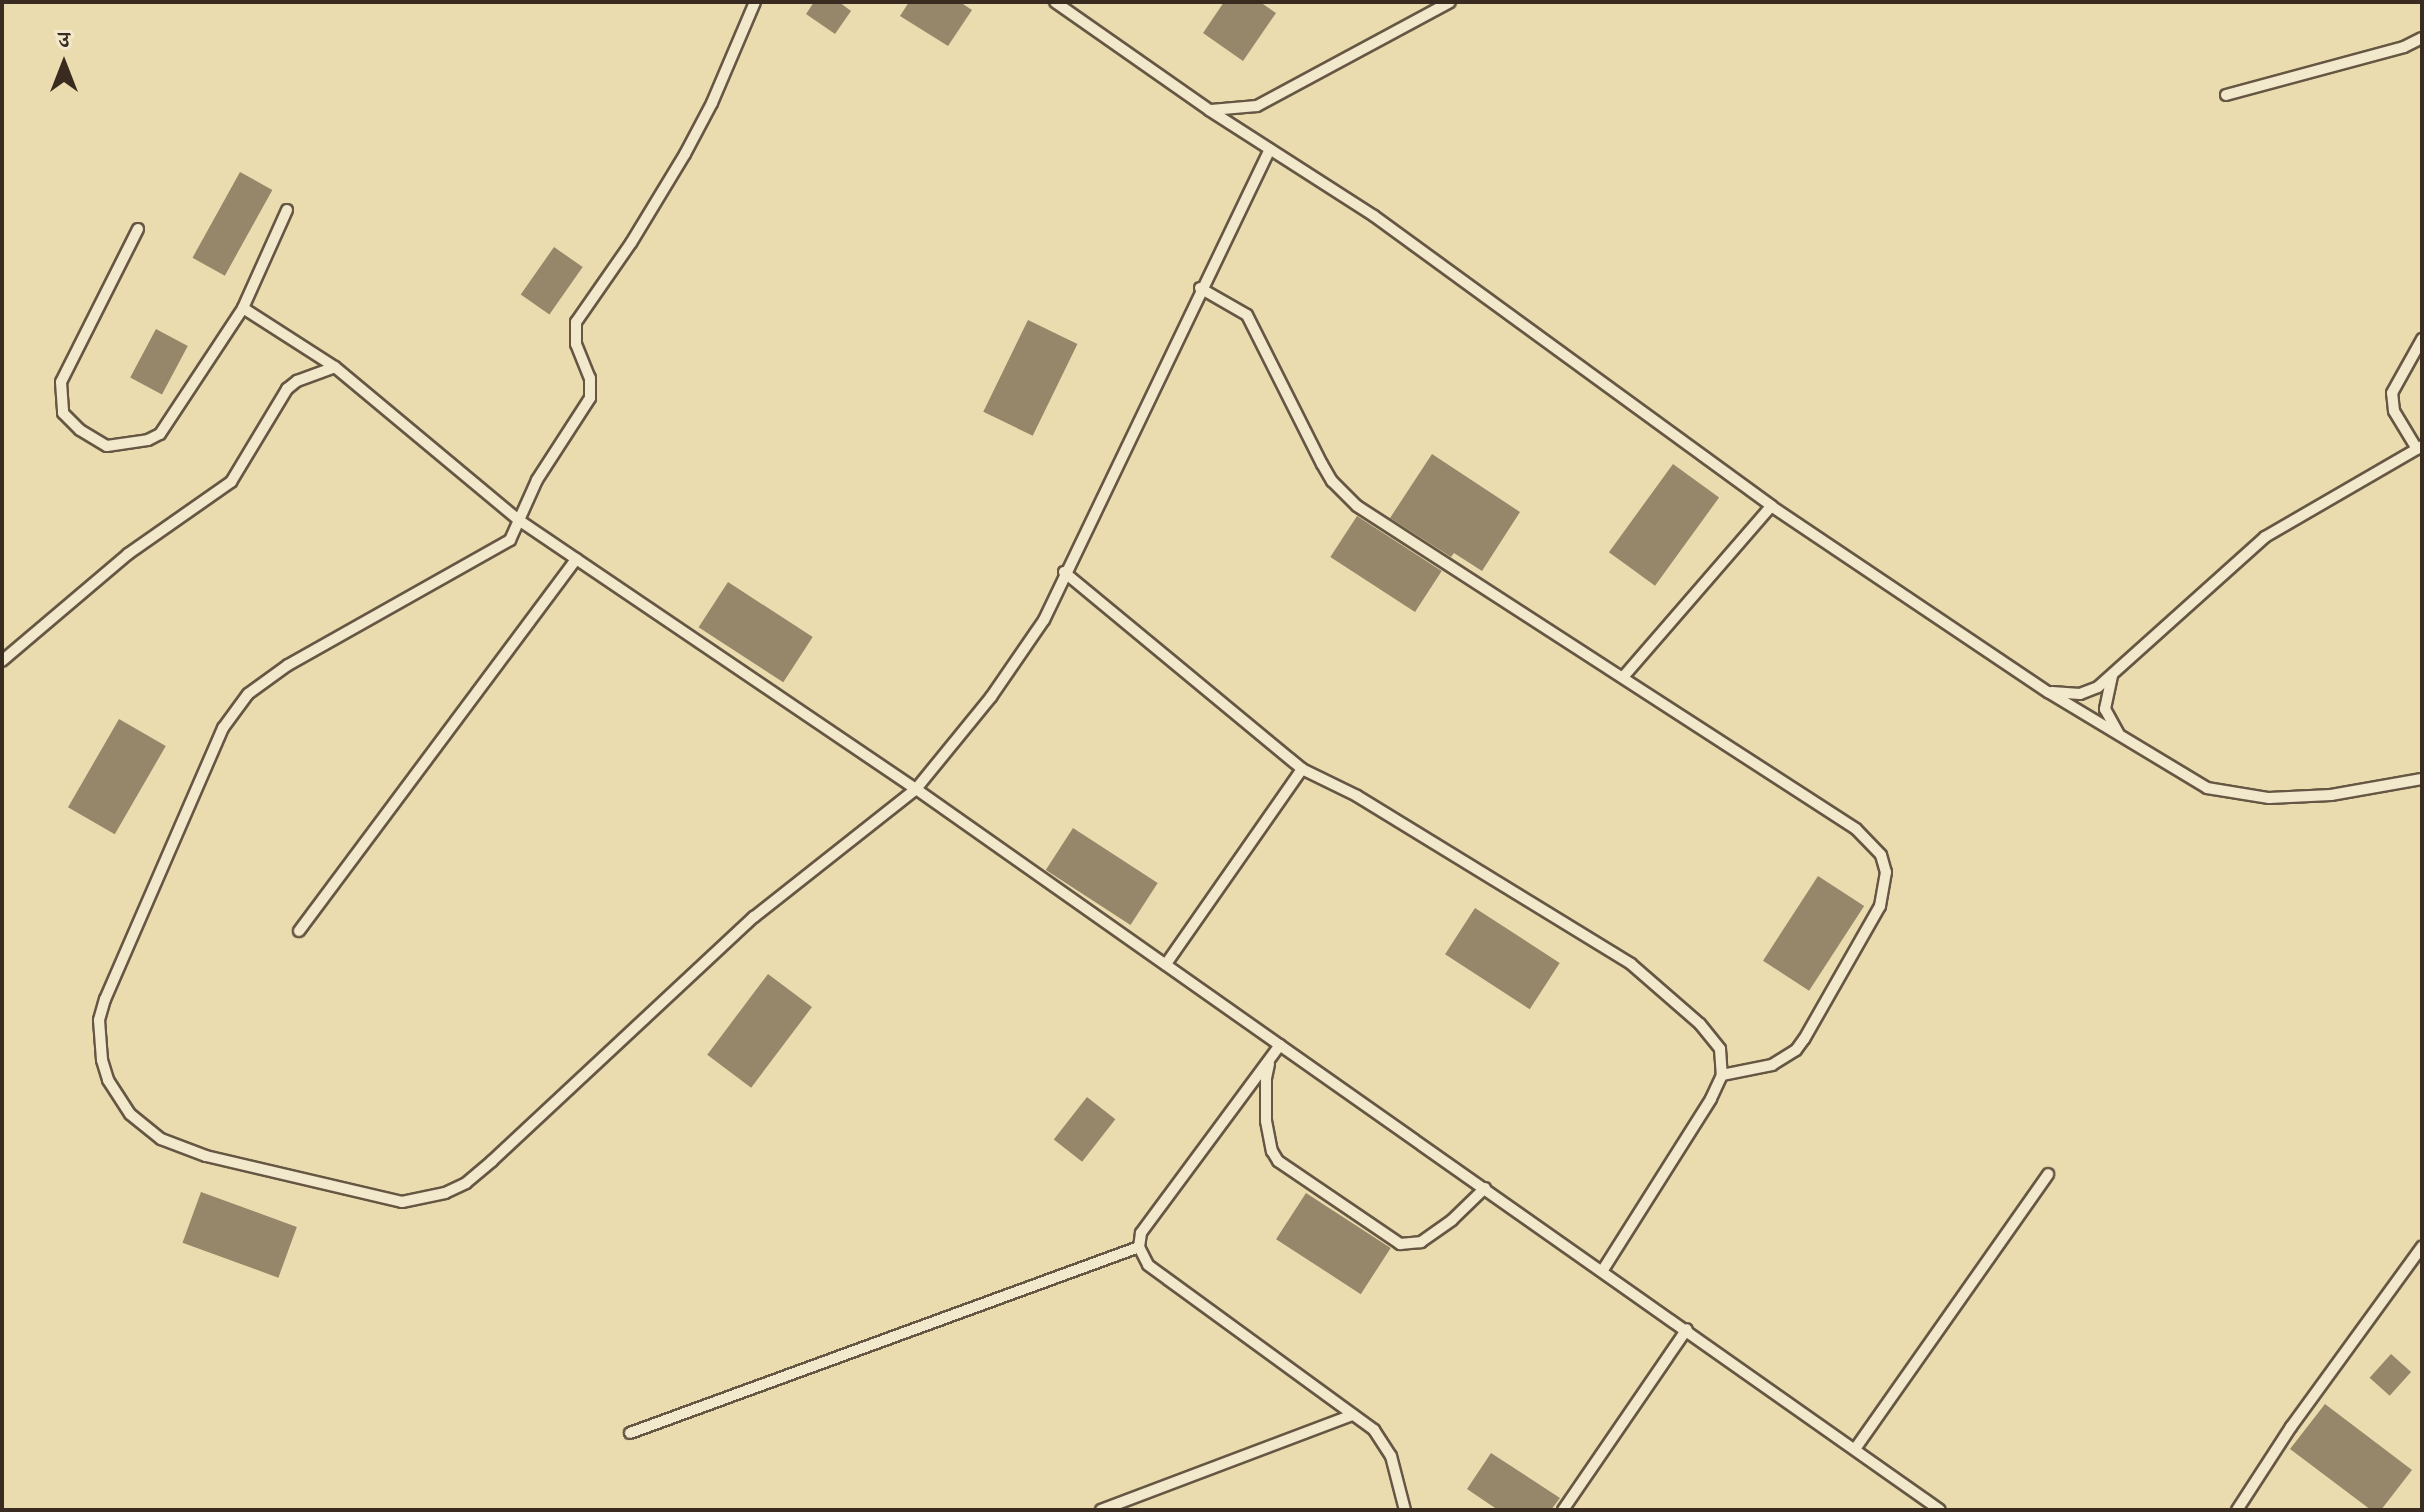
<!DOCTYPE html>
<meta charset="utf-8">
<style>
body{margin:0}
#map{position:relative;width:2424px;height:1512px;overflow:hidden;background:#ebdcaf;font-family:"IM FELL Double Pica","Noto Serif Devanagari",serif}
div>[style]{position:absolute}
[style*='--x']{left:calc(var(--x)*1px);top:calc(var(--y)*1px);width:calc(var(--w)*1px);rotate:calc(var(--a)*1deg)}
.building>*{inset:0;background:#96876a;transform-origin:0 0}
.roads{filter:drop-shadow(2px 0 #665744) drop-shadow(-2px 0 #665744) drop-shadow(0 2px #665744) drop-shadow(0 -2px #665744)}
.lane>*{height:10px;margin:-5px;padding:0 5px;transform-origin:5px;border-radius:5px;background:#f2e8cb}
span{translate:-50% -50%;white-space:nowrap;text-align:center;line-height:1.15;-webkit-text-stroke:6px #f2e8cb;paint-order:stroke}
.frame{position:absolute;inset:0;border:4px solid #392b20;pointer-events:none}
.north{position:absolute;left:24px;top:24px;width:80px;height:80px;-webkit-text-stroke:6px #f2e8cb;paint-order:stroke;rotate:0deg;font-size:22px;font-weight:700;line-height:32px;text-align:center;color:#392b20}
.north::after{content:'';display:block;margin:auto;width:28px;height:36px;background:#392b20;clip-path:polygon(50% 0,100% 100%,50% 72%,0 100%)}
</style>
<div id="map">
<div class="building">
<div style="clip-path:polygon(814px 2px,839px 2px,851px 11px,835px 34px,806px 14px)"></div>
<div style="clip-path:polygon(909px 2px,960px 2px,972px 10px,948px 46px,900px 16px)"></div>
<div style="clip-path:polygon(1224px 2px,1260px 2px,1276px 13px,1243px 61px,1203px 33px)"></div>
<div style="left:240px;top:172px;width:37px;height:98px;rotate:29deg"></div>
<div style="left:554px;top:247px;width:35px;height:58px;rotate:35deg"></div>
<div style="left:1028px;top:320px;width:55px;height:102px;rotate:26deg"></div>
<div style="left:156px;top:329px;width:36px;height:55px;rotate:28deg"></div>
<div style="clip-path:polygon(1432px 454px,1520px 512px,1482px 571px,1454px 553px,1451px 557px,1390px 518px)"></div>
<div style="left:1673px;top:464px;width:57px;height:109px;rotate:36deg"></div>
<div style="left:1357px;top:516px;width:101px;height:49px;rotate:33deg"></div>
<div style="left:728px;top:582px;width:101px;height:54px;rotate:33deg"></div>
<div style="left:119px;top:719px;width:54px;height:102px;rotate:30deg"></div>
<div style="left:1073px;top:828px;width:101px;height:50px;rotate:33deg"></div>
<div style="left:1818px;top:876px;width:55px;height:101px;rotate:33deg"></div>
<div style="left:1475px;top:908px;width:101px;height:55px;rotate:33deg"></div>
<div style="left:768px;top:974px;width:55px;height:101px;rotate:37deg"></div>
<div style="left:1087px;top:1097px;width:36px;height:54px;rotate:38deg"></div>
<div style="left:201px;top:1192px;width:102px;height:54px;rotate:20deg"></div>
<div style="left:1306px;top:1193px;width:101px;height:55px;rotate:33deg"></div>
<div style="left:2391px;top:1354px;width:27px;height:32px;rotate:42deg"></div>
<div style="clip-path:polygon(2325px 1404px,2412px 1470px,2381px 1510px,2371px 1510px,2290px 1449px)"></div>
<div style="clip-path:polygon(1491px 1453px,1560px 1498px,1551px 1510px,1498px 1510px,1467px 1489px)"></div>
</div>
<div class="roads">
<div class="lane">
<div style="--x:755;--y:2;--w:110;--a:113.1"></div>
<div style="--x:712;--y:103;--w:58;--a:117.9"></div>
<div style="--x:685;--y:154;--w:104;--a:121.2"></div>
<div style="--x:631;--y:243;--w:96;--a:124.8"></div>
<div style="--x:576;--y:322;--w:22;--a:90"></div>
<div style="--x:576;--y:344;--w:37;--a:68"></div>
<div style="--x:590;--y:378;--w:20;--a:90"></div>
<div style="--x:590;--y:398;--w:98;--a:122.9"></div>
<div style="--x:537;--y:480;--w:66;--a:114.2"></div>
<div style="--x:510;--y:540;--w:255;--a:150.6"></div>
<div style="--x:288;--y:665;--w:49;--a:144.1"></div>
<div style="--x:248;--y:694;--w:42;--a:126.3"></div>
<div style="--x:223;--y:728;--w:296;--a:113.5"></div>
<div style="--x:105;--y:999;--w:22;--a:106"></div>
<div style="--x:99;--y:1020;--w:40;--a:85.7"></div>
<div style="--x:102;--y:1060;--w:21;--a:73"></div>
<div style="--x:108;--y:1080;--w:40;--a:57.1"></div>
<div style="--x:130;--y:1114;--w:40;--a:39"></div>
<div style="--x:161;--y:1139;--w:48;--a:20.7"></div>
<div style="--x:206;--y:1156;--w:201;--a:13.2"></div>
<div style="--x:402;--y:1202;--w:44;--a:-11.8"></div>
<div style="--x:445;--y:1193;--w:23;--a:-25"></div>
<div style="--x:466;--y:1183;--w:34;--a:-40"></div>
<div style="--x:492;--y:1161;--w:358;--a:-43"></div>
<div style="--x:754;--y:917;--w:206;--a:-38.3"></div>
<div style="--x:916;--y:789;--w:119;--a:-50.8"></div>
<div style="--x:991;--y:697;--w:93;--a:-55.5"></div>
<div style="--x:1044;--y:620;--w:522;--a:-64.37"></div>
<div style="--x:1055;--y:2;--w:188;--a:35"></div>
<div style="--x:1209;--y:110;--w:196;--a:32.7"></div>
<div style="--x:1374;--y:216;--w:492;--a:36.1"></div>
<div style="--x:1771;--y:506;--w:334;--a:33.9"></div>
<div style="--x:2048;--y:692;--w:186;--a:31.1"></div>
<div style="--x:2207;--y:788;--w:63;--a:9.2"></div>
<div style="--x:2269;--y:798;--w:62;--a:-2.8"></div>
<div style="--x:2331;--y:795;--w:92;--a:-10"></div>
<div style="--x:2226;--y:95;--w:184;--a:-15.1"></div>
<div style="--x:2404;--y:47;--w:20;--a:-27"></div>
<div style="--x:1211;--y:110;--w:46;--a:-5"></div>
<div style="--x:1257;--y:106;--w:219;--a:-28.3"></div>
<div style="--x:287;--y:210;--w:107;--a:114.2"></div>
<div style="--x:243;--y:308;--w:109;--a:32.7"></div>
<div style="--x:335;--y:367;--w:241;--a:39.8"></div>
<div style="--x:520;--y:521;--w:478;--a:34.1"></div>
<div style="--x:916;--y:789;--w:1252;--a:35.15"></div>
<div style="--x:138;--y:229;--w:171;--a:116.7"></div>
<div style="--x:61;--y:382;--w:31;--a:86"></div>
<div style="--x:63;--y:413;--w:24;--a:45"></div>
<div style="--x:80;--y:430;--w:31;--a:31"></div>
<div style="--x:107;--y:446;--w:41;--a:-8.3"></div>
<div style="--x:148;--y:440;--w:13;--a:-27"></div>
<div style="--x:160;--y:434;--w:151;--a:-56.6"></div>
<div style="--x:1200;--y:288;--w:54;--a:29.9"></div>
<div style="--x:1247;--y:315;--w:167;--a:63.3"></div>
<div style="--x:1322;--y:464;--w:20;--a:60"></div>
<div style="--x:1332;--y:481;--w:35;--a:45"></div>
<div style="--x:1357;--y:506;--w:594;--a:32.91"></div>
<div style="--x:1856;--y:829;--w:36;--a:46"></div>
<div style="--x:1881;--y:855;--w:18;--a:74"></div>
<div style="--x:1886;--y:872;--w:35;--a:100"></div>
<div style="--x:1880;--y:906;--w:153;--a:119.7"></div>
<div style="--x:1804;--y:1039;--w:14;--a:126"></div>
<div style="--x:1796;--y:1050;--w:28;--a:148"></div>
<div style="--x:1772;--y:1065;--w:51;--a:168.7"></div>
<div style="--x:2417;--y:449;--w:44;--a:-121.2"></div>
<div style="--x:2394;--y:411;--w:18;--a:-96"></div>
<div style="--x:2392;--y:393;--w:62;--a:-60.9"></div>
<div style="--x:1064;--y:572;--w:309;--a:39.6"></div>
<div style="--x:1302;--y:769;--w:61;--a:26.1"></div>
<div style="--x:1357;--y:796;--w:321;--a:31.5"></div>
<div style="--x:1631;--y:964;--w:91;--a:41"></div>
<div style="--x:1700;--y:1024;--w:32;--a:51"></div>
<div style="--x:1720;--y:1049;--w:26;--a:86"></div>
<div style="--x:1722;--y:1075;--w:26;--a:115"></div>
<div style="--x:1711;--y:1099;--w:202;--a:122.3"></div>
<div style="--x:2;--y:661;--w:165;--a:-40.3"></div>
<div style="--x:128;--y:554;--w:126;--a:-35"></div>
<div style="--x:231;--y:482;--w:109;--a:-58.9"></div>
<div style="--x:287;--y:389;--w:13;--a:-39"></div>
<div style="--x:297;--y:381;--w:40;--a:-20.2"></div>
<div style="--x:1624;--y:676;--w:225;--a:-49.1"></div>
<div style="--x:2112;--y:676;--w:34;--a:102"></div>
<div style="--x:2105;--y:709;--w:29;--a:61"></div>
<div style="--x:2052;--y:692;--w:28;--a:4"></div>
<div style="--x:2080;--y:694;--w:19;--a:-21"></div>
<div style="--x:2098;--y:687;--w:224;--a:-41.9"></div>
<div style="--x:2265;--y:537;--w:181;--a:-30.1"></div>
<div style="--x:299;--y:931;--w:464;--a:-53.3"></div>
<div style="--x:1166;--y:964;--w:238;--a:-55.1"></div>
<div style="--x:1280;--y:1045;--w:234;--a:126.5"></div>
<div style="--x:1141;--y:1233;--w:14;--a:98"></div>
<div style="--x:1139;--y:1247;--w:20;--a:63"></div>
<div style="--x:1148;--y:1265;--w:280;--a:36.1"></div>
<div style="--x:1374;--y:1430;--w:31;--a:57"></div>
<div style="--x:1391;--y:1456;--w:56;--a:75.5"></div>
<div style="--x:1269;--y:1064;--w:14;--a:102"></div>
<div style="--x:1266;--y:1078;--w:43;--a:90"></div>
<div style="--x:1266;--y:1121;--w:31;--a:79"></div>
<div style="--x:1272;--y:1151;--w:12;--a:59"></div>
<div style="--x:1278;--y:1161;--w:148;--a:34.2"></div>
<div style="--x:1400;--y:1244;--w:21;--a:-5"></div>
<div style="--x:1421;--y:1242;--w:38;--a:-35"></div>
<div style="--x:1452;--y:1220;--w:46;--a:-44.1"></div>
<div style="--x:630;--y:1433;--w:542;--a:-20.07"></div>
<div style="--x:1855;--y:1449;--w:336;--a:-54.9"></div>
<div style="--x:1101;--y:1510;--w:269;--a:-20.7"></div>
<div style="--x:1563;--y:1510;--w:219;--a:-55.6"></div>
<div style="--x:2237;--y:1510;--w:99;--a:-57"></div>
<div style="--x:2291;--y:1427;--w:223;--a:-54"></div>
</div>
</div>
<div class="frame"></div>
<div class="north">उ</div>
</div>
